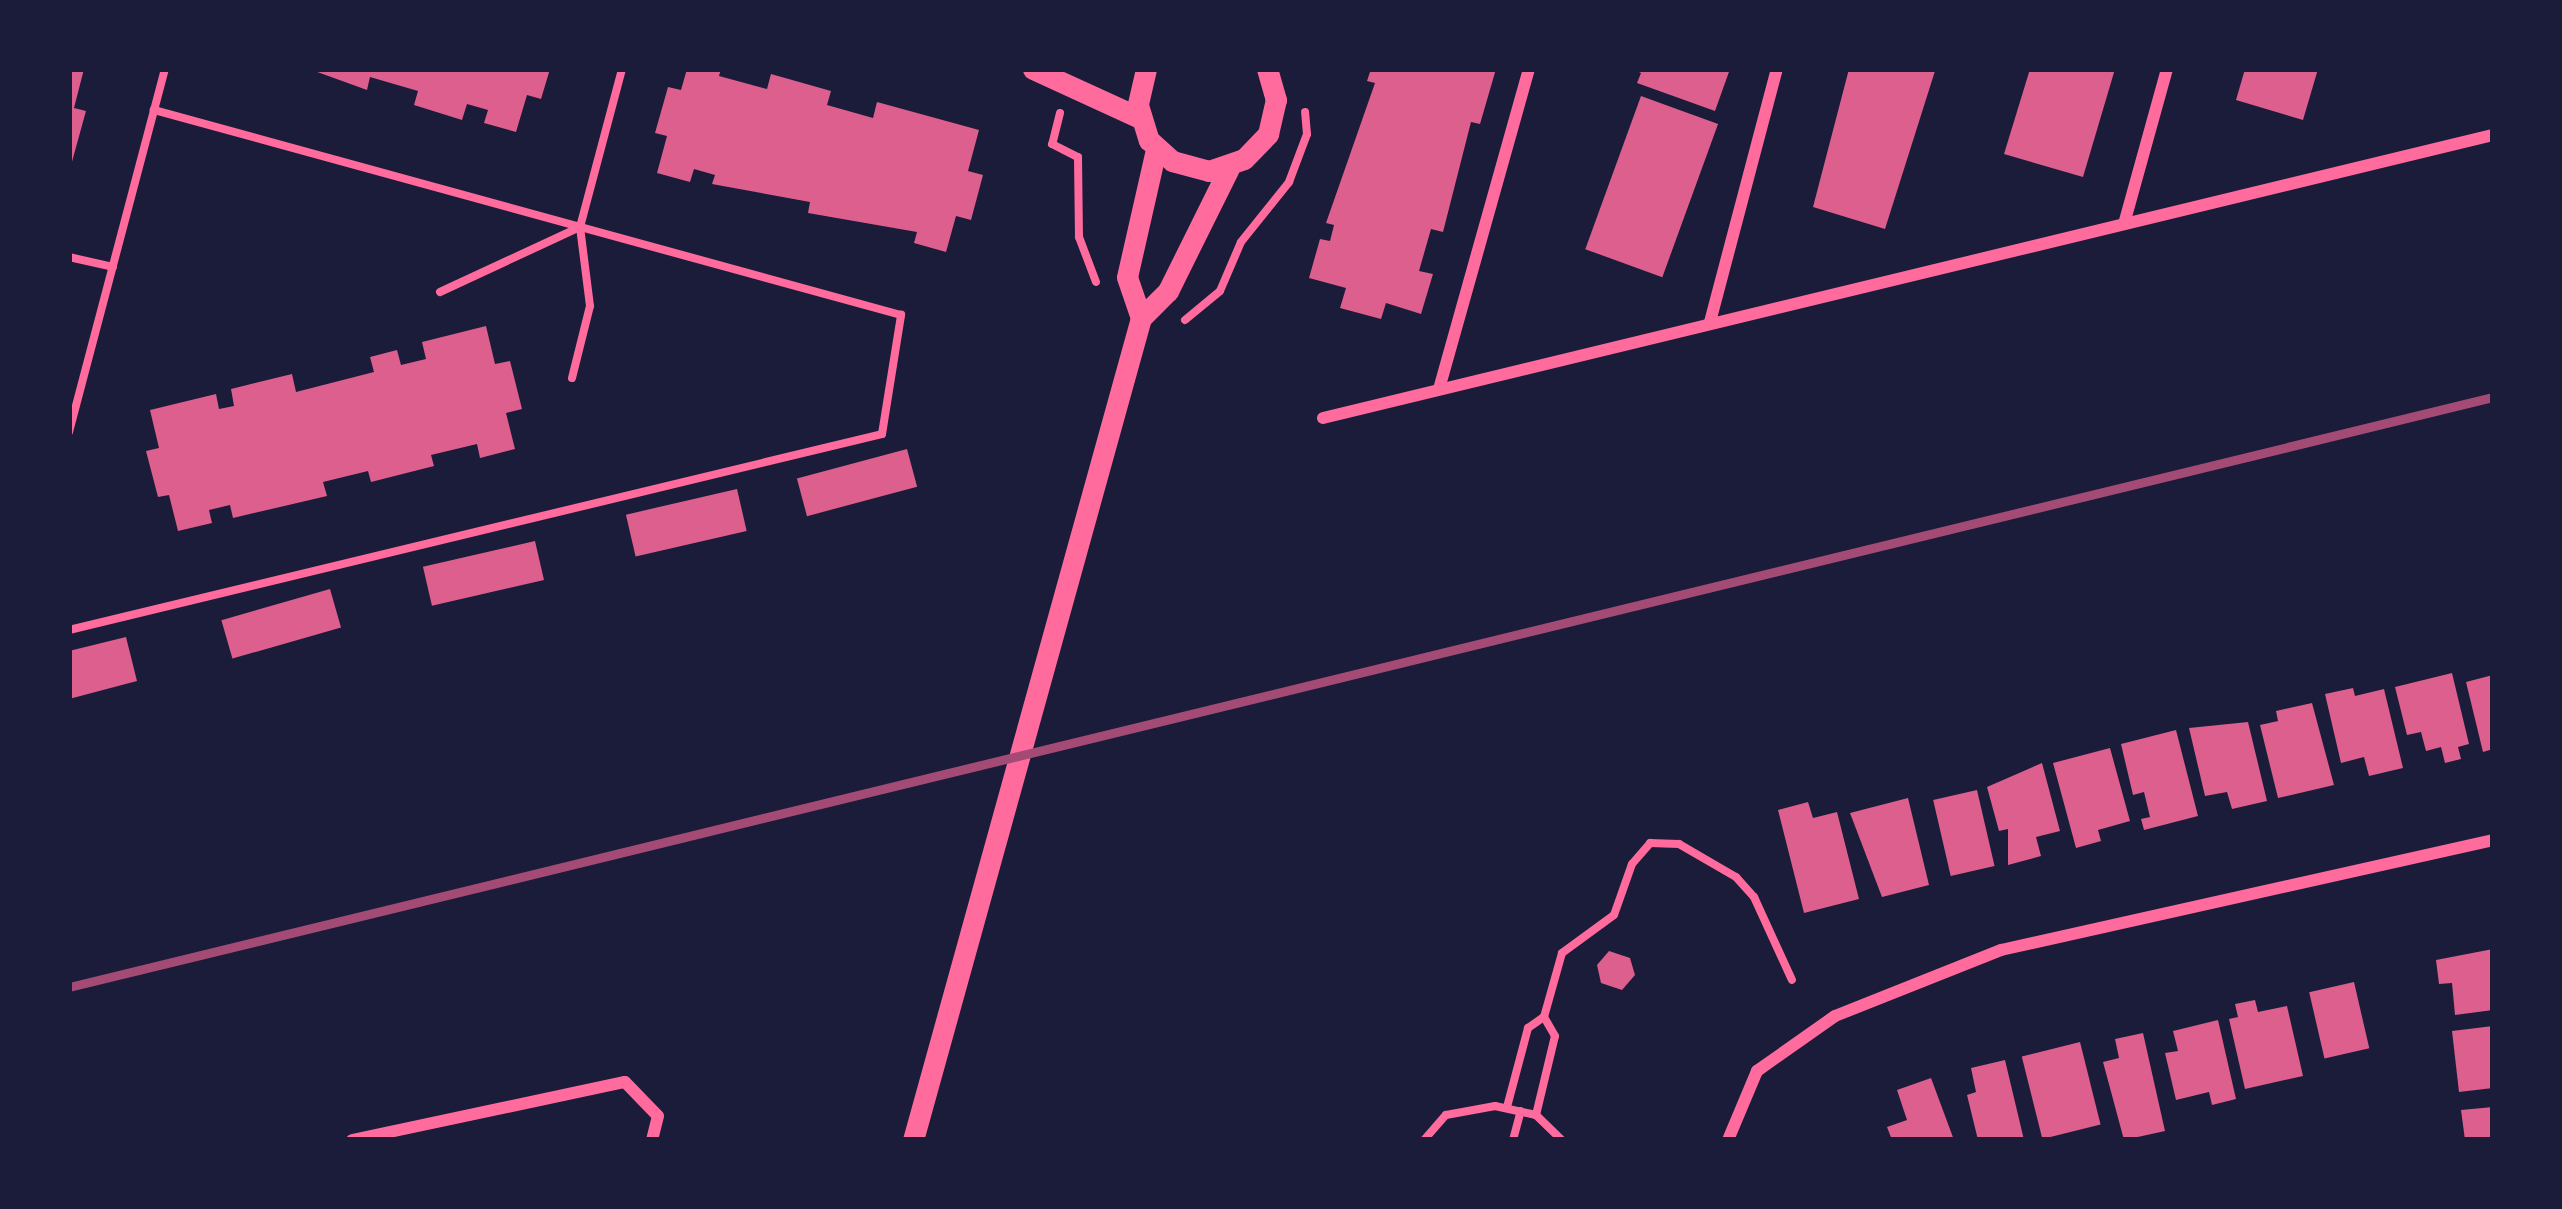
<!DOCTYPE html>
<style>
body{margin:0}
#map{position:relative;width:2562px;height:1209px;overflow:hidden;background:#1b1b3a;font-family:"Space Grotesk",sans-serif}
div>[style]{position:absolute}
[style*='--x']{left:calc(var(--x)*1px);top:calc(var(--y)*1px);width:calc(var(--w)*1px);rotate:calc(var(--a)*1deg)}
.building>*{inset:0;background:#dd5f8e;transform-origin:0 0}
.path>*{height:8px;margin:-4px;padding:0 4px;transform-origin:4px;border-radius:4px;background:#ff6b9d}
.service>*{height:8px;margin:-4px;padding:0 4px;transform-origin:4px;border-radius:4px;background:#ff6b9d}
.minor>*{height:12px;margin:-6px;padding:0 6px;transform-origin:6px;border-radius:6px;background:#ff6b9d}
.tertiary>*{height:21px;margin:-10.5px;padding:0 10.5px;transform-origin:10.5px;border-radius:10.5px;background:#ff6b9d}
.rail>*{height:9px;margin:-4.5px;padding:0 4.5px;transform-origin:4.5px;border-radius:4.5px;background:#a44b75}
span{translate:-50% -50%;white-space:nowrap;text-align:center;line-height:1.15;-webkit-text-stroke:12px #1b1b3a;paint-order:stroke}
.frame{position:absolute;inset:0;border:72px solid #1b1b3a;pointer-events:none}
</style>
<div id="map">
<div class="building">
<div style="clip-path:polygon(69px 69px,84px 69px,74px 108px,86px 111px,70px 169px)"></div>
<div style="clip-path:polygon(309px 69px,550px 69px,541px 99px,527px 95px,516px 132px,484px 123px,488px 110px,467px 104px,462px 120px,414px 105px,418px 91px,370px 77px,367px 90px)"></div>
<div style="clip-path:polygon(687px 69px,721px 69px,719px 76px,767px 89px,771px 74px,831px 91px,827px 105px,873px 118px,877px 102px,979px 130px,968px 171px,983px 175px,971px 220px,956px 216px,946px 252px,914px 243px,917px 232px,808px 213px,810px 202px,712px 184px,715px 175px,694px 169px,690px 182px,657px 173px,667px 136px,655px 133px,668px 87px,681px 90px)"></div>
<div style="clip-path:polygon(1371px 69px,1496px 69px,1480px 124px,1471px 122px,1443px 232px,1431px 229px,1419px 271px,1433px 274px,1421px 314px,1386px 303px,1381px 319px,1340px 308px,1346px 288px,1309px 278px,1320px 239px,1330px 241px,1334px 225px,1326px 223px,1375px 83px,1367px 81px)"></div>
<div style="clip-path:polygon(1633px 69px,1730px 69px,1715px 111px,1637px 83px,1641px 73px)"></div>
<div style="clip-path:polygon(1849px 69px,1935px 71px,1885px 229px,1813px 207px)"></div>
<div style="clip-path:polygon(2030px 69px,2115px 69px,2083px 177px,2004px 154px)"></div>
<div style="clip-path:polygon(2245px 69px,2318px 69px,2303px 120px,2236px 100px)"></div>
<div style="left:1641px;top:96px;width:82px;height:163px;rotate:20deg"></div>
<div style="clip-path:polygon(486px 326px,495px 364px,510px 361px,522px 409px,506px 413px,515px 449px,480px 458px,477px 444px,431px 455px,434px 466px,371px 482px,368px 471px,323px 482px,327px 496px,233px 518px,230px 505px,209px 510px,212px 523px,178px 531px,169px 495px,158px 497px,146px 451px,159px 448px,150px 410px,216px 394px,219px 409px,234px 406px,231px 389px,292px 374px,296px 392px,374px 372px,370px 357px,397px 350px,401px 365px,426px 359px,422px 342px)"></div>
<div style="left:907px;top:449px;width:39px;height:114px;rotate:75deg"></div>
<div style="left:737px;top:489px;width:43px;height:114px;rotate:77deg"></div>
<div style="left:535px;top:541px;width:40px;height:115px;rotate:77deg"></div>
<div style="left:330px;top:589px;width:40px;height:113px;rotate:74deg"></div>
<div style="clip-path:polygon(126px 637px,137px 681px,69px 699px,69px 651px)"></div>
<div style="clip-path:polygon(2452px 673px,2469px 744px,2458px 747px,2461px 759px,2445px 763px,2441px 747px,2426px 751px,2421px 732px,2407px 735px,2395px 687px)"></div>
<div style="clip-path:polygon(2493px 675px,2493px 749px,2483px 752px,2466px 682px)"></div>
<div style="clip-path:polygon(2353px 688px,2355px 696px,2384px 689px,2403px 768px,2369px 776px,2364px 757px,2341px 763px,2325px 694px)"></div>
<div style="clip-path:polygon(2312px 703px,2334px 785px,2278px 798px,2260px 725px,2278px 721px,2276px 711px)"></div>
<div style="clip-path:polygon(2248px 722px,2267px 801px,2232px 809px,2227px 792px,2205px 796px,2189px 728px)"></div>
<div style="clip-path:polygon(2176px 730px,2198px 816px,2144px 830px,2141px 819px,2150px 817px,2144px 792px,2133px 795px,2121px 744px)"></div>
<div style="clip-path:polygon(2110px 748px,2130px 821px,2098px 830px,2101px 841px,2076px 848px,2053px 763px)"></div>
<div style="clip-path:polygon(2042px 763px,2060px 831px,2036px 837px,2041px 856px,2008px 865px,2008px 829px,1999px 831px,1987px 787px)"></div>
<div style="left:1977px;top:790px;width:78px;height:45px;rotate:77deg"></div>
<div style="clip-path:polygon(1908px 798px,1929px 885px,1882px 897px,1850px 813px)"></div>
<div style="clip-path:polygon(1808px 802px,1813px 818px,1837px 812px,1859px 899px,1804px 913px,1778px 810px)"></div>
<div style="clip-path:polygon(2493px 949px,2493px 1010px,2455px 1015px,2452px 983px,2439px 984px,2436px 960px)"></div>
<div style="clip-path:polygon(1609px 951px,1630px 958px,1635px 975px,1622px 990px,1601px 983px,1597px 965px)"></div>
<div style="left:2354px;top:982px;width:68px;height:46px;rotate:77deg"></div>
<div style="clip-path:polygon(2255px 1000px,2258px 1012px,2287px 1006px,2303px 1076px,2245px 1089px,2229px 1019px,2238px 1017px,2235px 1004px)"></div>
<div style="clip-path:polygon(2218px 1020px,2236px 1099px,2212px 1105px,2209px 1092px,2176px 1100px,2165px 1053px,2178px 1051px,2173px 1031px)"></div>
<div style="clip-path:polygon(2493px 1026px,2493px 1088px,2459px 1092px,2452px 1031px)"></div>
<div style="clip-path:polygon(2143px 1033px,2165px 1131px,2124px 1140px,2103px 1062px,2119px 1058px,2115px 1039px)"></div>
<div style="left:2080px;top:1042px;width:85px;height:60px;rotate:76deg"></div>
<div style="clip-path:polygon(2005px 1060px,2024px 1140px,1978px 1140px,1967px 1095px,1976px 1092px,1971px 1068px)"></div>
<div style="clip-path:polygon(1931px 1078px,1954px 1140px,1892px 1140px,1887px 1127px,1907px 1120px,1897px 1090px)"></div>
<div style="clip-path:polygon(2493px 1107px,2493px 1140px,2465px 1140px,2461px 1110px)"></div>
</div>
<div class="path">
<div style="--x:1060;--y:113;--w:32;--a:104"></div>
<div style="--x:1052;--y:144;--w:29;--a:27"></div>
<div style="--x:1078;--y:157;--w:80;--a:89.3"></div>
<div style="--x:1079;--y:237;--w:48;--a:69.3"></div>
<div style="--x:1185;--y:320;--w:45;--a:-39.6"></div>
<div style="--x:1220;--y:291;--w:53;--a:-66.8"></div>
<div style="--x:1241;--y:242;--w:77;--a:-51.3"></div>
<div style="--x:1289;--y:182;--w:51;--a:-69.4"></div>
<div style="--x:1307;--y:134;--w:22;--a:-95"></div>
<div style="--x:1507;--y:1107;--w:82;--a:-75.1"></div>
<div style="--x:1528;--y:1028;--w:19;--a:-35"></div>
<div style="--x:1544;--y:1017;--w:66;--a:-74.3"></div>
<div style="--x:1562;--y:953;--w:64;--a:-36.2"></div>
<div style="--x:1614;--y:915;--w:54;--a:-70.6"></div>
<div style="--x:1632;--y:864;--w:28;--a:-49"></div>
<div style="--x:1650;--y:843;--w:29;--a:2"></div>
<div style="--x:1679;--y:844;--w:66;--a:30.1"></div>
<div style="--x:1736;--y:877;--w:27;--a:48"></div>
<div style="--x:1754;--y:897;--w:91;--a:65.4"></div>
<div style="--x:1536;--y:1115;--w:81;--a:-76.5"></div>
<div style="--x:1555;--y:1036;--w:22;--a:-120"></div>
<div style="--x:1424;--y:1140;--w:33;--a:-49"></div>
<div style="--x:1446;--y:1115;--w:50;--a:-10.4"></div>
<div style="--x:1495;--y:1106;--w:42;--a:12.4"></div>
<div style="--x:1536;--y:1115;--w:36;--a:44"></div>
<div style="--x:1513;--y:1140;--w:30;--a:-75"></div>
</div>
<div class="service">
<div style="--x:69;--y:257;--w:45;--a:12.8"></div>
<div style="--x:440;--y:292;--w:154;--a:-24.9"></div>
<div style="--x:572;--y:378;--w:74;--a:-76"></div>
<div style="--x:590;--y:306;--w:80;--a:-97.2"></div>
<div style="--x:580;--y:227;--w:163;--a:-75.1"></div>
<div style="--x:69;--y:432;--w:375;--a:-75.2"></div>
<div style="--x:69;--y:630;--w:836;--a:-13.55"></div>
<div style="--x:882;--y:434;--w:121;--a:-80.9"></div>
<div style="--x:901;--y:315;--w:775;--a:-164.65"></div>
</div>
<div class="minor">
<div style="--x:2124;--y:224;--w:161;--a:-74.5"></div>
<div style="--x:1710;--y:322;--w:262;--a:-75.2"></div>
<div style="--x:1439;--y:389;--w:332;--a:-74.3"></div>
<div style="--x:1323;--y:418;--w:1204;--a:-13.6"></div>
<div style="--x:352;--y:1140;--w:279;--a:-12"></div>
<div style="--x:625;--y:1082;--w:47;--a:45.9"></div>
<div style="--x:658;--y:1116;--w:25;--a:104"></div>
<div style="--x:1728;--y:1140;--w:75;--a:-67.2"></div>
<div style="--x:1757;--y:1071;--w:95;--a:-35.2"></div>
<div style="--x:1835;--y:1016;--w:179;--a:-21.7"></div>
<div style="--x:2001;--y:950;--w:504;--a:-12.6"></div>
</div>
<div class="tertiary">
<div style="--x:1033;--y:69;--w:118;--a:24.6"></div>
<div style="--x:1146;--y:69;--w:37;--a:103"></div>
<div style="--x:1138;--y:105;--w:37;--a:73"></div>
<div style="--x:1149;--y:140;--w:31;--a:42"></div>
<div style="--x:1172;--y:161;--w:38;--a:15"></div>
<div style="--x:1209;--y:171;--w:37;--a:-19"></div>
<div style="--x:1244;--y:159;--w:35;--a:-46"></div>
<div style="--x:1268;--y:134;--w:35;--a:-77"></div>
<div style="--x:1276;--y:100;--w:32;--a:-106"></div>
<div style="--x:1141;--y:318;--w:43;--a:-108.9"></div>
<div style="--x:1127;--y:277;--w:131;--a:-77.2"></div>
<div style="--x:913;--y:1140;--w:853;--a:-74.5"></div>
<div style="--x:1141;--y:318;--w:38;--a:-45"></div>
<div style="--x:1168;--y:291;--w:137;--a:-63.6"></div>
</div>
<div class="rail">
<div style="--x:69;--y:987;--w:2495;--a:-13.68"></div>
</div>
<div class="frame"></div>
</div>
